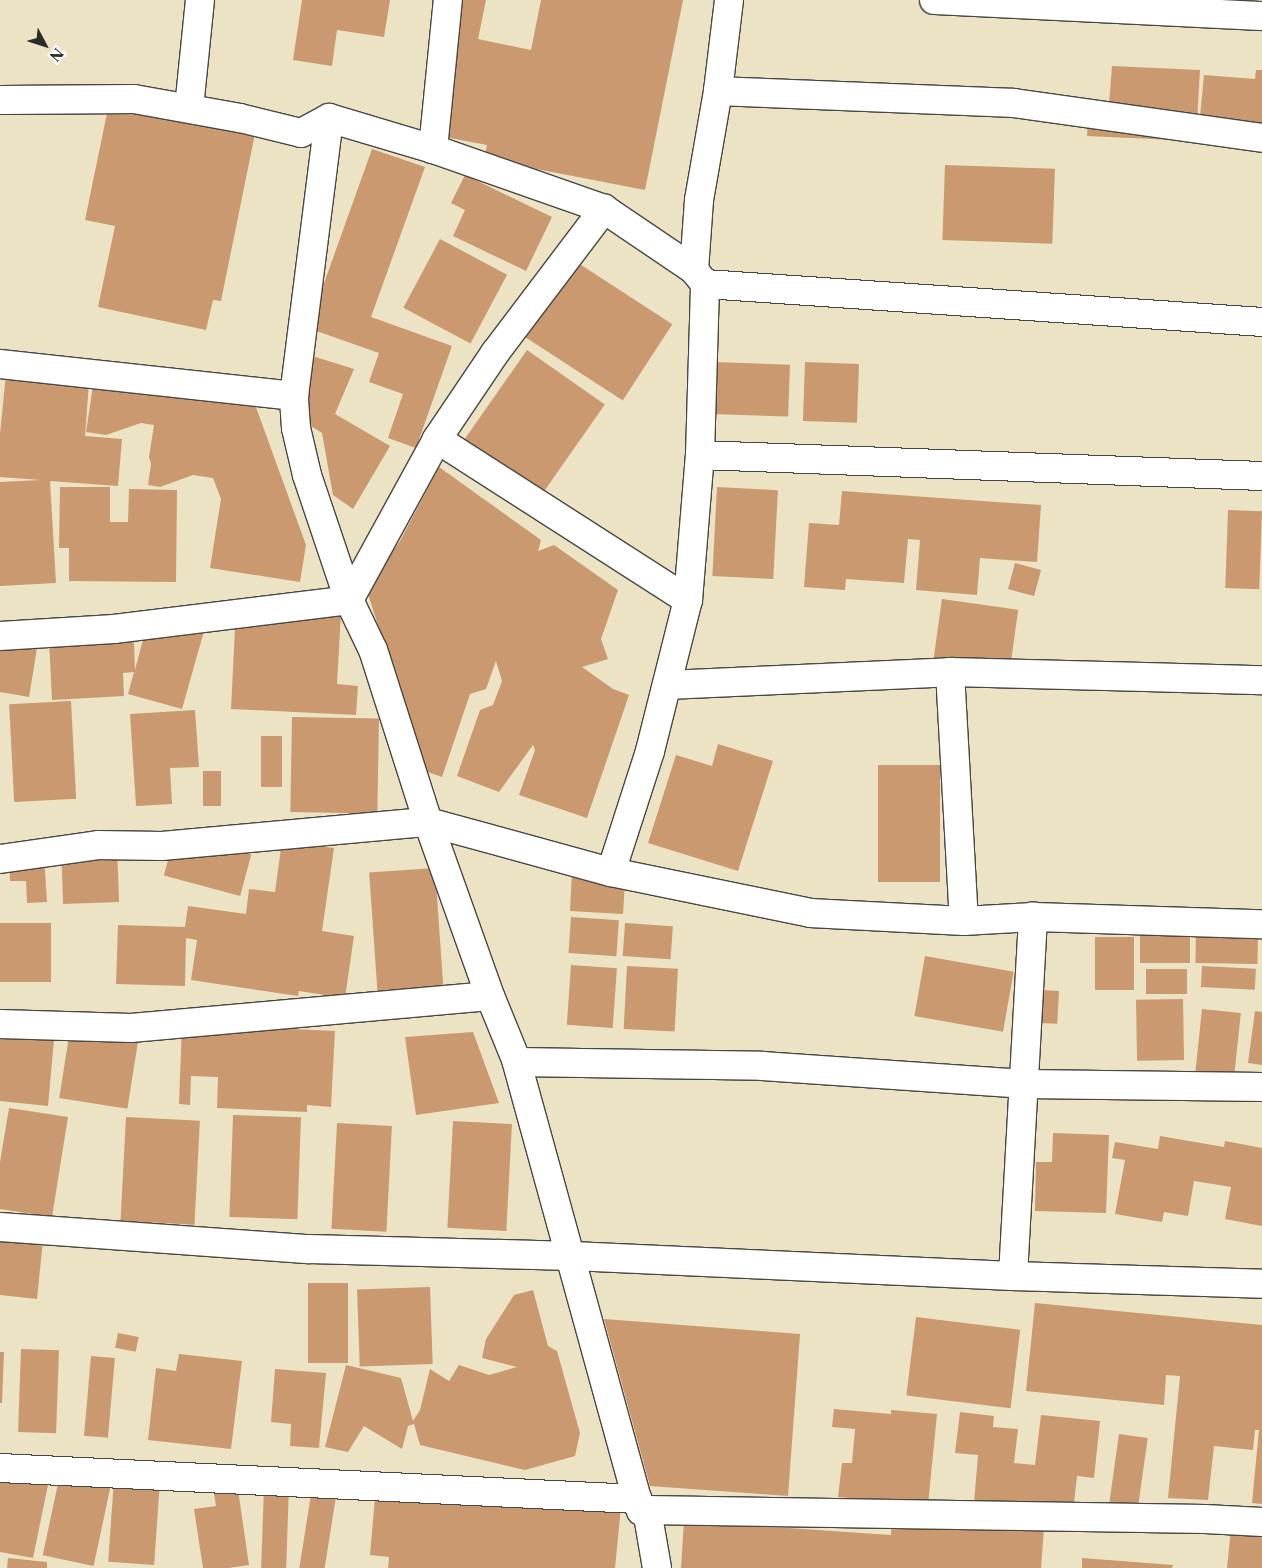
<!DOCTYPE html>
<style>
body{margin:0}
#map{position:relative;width:1262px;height:1568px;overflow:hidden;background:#ece3c4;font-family:"Libre Caslon Text",serif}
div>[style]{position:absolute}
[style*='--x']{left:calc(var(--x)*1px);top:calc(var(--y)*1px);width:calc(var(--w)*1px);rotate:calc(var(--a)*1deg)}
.building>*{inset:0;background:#ca996f;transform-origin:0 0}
.roads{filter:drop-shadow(1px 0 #484742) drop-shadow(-1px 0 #484742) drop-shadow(0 1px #484742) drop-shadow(0 -1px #484742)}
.minor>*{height:28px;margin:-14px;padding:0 14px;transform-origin:14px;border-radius:14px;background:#fff}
span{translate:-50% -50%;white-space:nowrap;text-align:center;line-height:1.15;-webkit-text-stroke:4px #fff;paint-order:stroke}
.north{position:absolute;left:20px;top:20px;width:50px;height:50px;-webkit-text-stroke:4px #fff;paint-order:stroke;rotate:130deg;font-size:14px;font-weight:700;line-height:20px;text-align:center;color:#2b2b2b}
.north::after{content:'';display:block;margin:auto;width:18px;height:22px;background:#2b2b2b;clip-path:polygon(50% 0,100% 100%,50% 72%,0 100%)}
</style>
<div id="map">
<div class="building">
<div style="clip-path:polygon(302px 0,390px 0,384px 37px,337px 30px,332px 66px,293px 60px)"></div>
<div style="clip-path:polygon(444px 0,486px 0,478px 39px,531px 50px,541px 0,683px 0,645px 190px,484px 159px,487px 145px,445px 137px,454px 90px,427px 84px)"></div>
<div style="clip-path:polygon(1112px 66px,1200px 70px,1196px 141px,1087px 136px,1089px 103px,1109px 104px)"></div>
<div style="clip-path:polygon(1256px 70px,1262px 70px,1262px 143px,1198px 137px,1204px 75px,1255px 79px)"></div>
<div style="clip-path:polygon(113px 84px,259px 114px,221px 301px,213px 300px,206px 330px,98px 307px,115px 226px,85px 220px)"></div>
<div style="clip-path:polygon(372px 149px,425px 167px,371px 317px,452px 346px,416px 448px,388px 438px,403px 394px,369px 382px,379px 353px,308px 328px)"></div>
<div style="left:945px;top:165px;width:110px;height:75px;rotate:2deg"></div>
<div style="clip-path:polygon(465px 175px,552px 217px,526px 271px,453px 236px,465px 210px,451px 203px)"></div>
<div style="left:440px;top:239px;width:76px;height:78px;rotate:28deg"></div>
<div style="left:575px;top:261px;width:116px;height:91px;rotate:33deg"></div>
<div style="left:527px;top:350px;width:95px;height:118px;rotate:35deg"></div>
<div style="clip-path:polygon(306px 354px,354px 369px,335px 414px,390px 446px,353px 509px,333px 495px,322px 433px,300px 419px)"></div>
<div style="left:714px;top:362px;width:76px;height:52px;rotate:2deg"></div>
<div style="left:805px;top:362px;width:54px;height:59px;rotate:2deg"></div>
<div style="clip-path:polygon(7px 363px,90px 369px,85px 436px,122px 439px,118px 486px,50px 481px,56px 583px,0 586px,0 482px,41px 480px,0 477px,0 434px)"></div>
<div style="clip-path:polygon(96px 366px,249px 388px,306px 545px,300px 582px,210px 568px,221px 499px,213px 478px,193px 475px,160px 487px,148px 485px,151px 464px,149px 457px,154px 425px,141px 423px,106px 435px,86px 432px)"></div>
<div style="clip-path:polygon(439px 467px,541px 540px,538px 551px,554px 545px,618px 590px,601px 639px,608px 659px,582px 667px,613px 689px,629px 695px,587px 818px,519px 795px,535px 750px,533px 745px,499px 792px,457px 776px,480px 710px,493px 705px,502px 681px,496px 661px,486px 689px,470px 694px,442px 777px,425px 771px,366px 588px,400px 541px)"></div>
<div style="clip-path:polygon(60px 487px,110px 487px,110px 522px,128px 522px,129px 489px,177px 490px,176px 582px,69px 581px,69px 548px,59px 548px)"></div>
<div style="left:717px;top:487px;width:61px;height:89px;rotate:3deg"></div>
<div style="clip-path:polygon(842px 491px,1041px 505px,1037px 562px,980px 558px,977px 595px,916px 590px,920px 540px,908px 539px,904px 583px,846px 579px,845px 590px,804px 587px,809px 523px,839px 525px)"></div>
<div style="left:1228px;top:510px;width:34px;height:78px;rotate:2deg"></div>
<div style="left:1015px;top:563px;width:27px;height:27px;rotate:15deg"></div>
<div style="left:942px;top:599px;width:77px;height:67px;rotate:8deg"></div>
<div style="clip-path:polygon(236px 608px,341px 613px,337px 684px,358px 686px,356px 715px,231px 709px)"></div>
<div style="clip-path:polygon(151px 609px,206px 624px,182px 709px,128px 694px,134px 672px,123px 673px,124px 696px,52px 700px,48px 620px,133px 616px,135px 670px)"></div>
<div style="clip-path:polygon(0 623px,40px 630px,29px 697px,0 692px)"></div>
<div style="left:71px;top:701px;width:98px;height:62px;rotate:87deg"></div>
<div style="clip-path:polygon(195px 710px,199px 767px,170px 768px,172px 804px,136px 806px,130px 714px)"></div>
<div style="left:292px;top:717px;width:87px;height:95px;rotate:1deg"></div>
<div style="left:261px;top:736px;width:21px;height:51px"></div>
<div style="clip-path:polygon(718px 744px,773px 761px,738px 871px,648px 843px,676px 755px,712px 766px)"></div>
<div style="left:940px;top:765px;width:117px;height:62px;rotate:90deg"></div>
<div style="left:203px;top:771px;width:18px;height:35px"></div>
<div style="left:175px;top:834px;width:79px;height:43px;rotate:15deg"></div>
<div style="clip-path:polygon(282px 841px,334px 848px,322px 931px,354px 936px,345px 998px,299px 991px,298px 996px,191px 980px,197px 940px,186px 938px,185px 986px,116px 984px,118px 925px,185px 927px,188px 906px,246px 914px,249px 889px,275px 892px)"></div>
<div style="left:117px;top:843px;width:59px;height:56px;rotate:88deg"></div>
<div style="clip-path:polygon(44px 854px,47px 902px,27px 903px,26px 881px,10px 881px,9px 856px)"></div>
<div style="left:435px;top:868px;width:141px;height:66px;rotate:86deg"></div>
<div style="clip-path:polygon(572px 871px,625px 882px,623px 914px,570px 911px)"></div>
<div style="left:571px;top:917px;width:48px;height:36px;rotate:4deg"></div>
<div style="left:0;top:923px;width:51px;height:59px"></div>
<div style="left:625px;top:923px;width:48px;height:33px;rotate:4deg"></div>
<div style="left:1196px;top:931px;width:62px;height:32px;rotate:1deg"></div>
<div style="left:1190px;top:932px;width:31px;height:50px;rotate:90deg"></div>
<div style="left:1095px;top:937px;width:39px;height:53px"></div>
<div style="left:925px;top:956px;width:90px;height:61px;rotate:10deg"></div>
<div style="left:571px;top:965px;width:46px;height:60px;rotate:4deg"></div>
<div style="left:627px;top:966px;width:51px;height:63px;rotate:3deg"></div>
<div style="left:1202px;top:966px;width:54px;height:21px;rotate:3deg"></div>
<div style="left:1146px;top:969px;width:41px;height:25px"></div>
<div style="left:1042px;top:990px;width:17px;height:33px;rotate:3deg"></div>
<div style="left:1183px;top:999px;width:61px;height:47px;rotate:89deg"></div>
<div style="left:1202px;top:1009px;width:39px;height:63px;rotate:6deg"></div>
<div style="left:73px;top:1011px;width:69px;height:88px;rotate:9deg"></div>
<div style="clip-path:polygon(1255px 1011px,1262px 1012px,1262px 1065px,1248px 1063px)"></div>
<div style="clip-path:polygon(0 1013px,56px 1018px,48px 1106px,0 1101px)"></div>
<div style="clip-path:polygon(182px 1024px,335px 1031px,331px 1107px,307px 1105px,307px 1112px,217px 1108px,218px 1077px,191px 1076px,190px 1105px,179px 1104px)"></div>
<div style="clip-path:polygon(473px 1032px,499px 1103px,416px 1115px,405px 1037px)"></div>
<div style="clip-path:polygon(9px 1108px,68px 1117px,52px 1217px,0 1209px,0 1162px)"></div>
<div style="left:233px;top:1115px;width:68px;height:102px;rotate:2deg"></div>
<div style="left:126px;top:1117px;width:74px;height:104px;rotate:3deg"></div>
<div style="left:453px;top:1121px;width:59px;height:107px;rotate:3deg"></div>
<div style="left:337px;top:1123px;width:55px;height:106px;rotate:3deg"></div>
<div style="clip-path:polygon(1053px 1133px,1109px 1135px,1106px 1213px,1035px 1211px,1036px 1162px,1052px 1162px)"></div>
<div style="clip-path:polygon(1160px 1136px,1224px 1147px,1225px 1141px,1262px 1148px,1262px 1226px,1225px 1219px,1231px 1187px,1194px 1181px,1188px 1216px,1164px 1212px,1162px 1222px,1115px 1214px,1125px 1160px,1112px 1158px,1115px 1142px,1158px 1149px)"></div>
<div style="clip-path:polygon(0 1236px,43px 1240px,37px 1299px,0 1295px)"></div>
<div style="left:308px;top:1283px;width:40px;height:80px"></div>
<div style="left:430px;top:1287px;width:77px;height:73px;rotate:88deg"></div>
<div style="clip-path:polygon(533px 1290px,548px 1346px,557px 1351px,580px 1433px,575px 1456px,525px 1470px,420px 1445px,414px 1424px,408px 1426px,402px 1449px,364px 1426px,348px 1452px,325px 1447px,346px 1365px,401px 1378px,413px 1421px,420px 1410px,430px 1369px,449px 1381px,459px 1365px,489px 1375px,517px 1367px,482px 1358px,486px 1339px,514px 1295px)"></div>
<div style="clip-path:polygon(1035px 1303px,1262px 1325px,1262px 1504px,1252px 1503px,1259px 1430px,1255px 1430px,1253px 1450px,1214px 1446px,1208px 1500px,1168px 1498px,1180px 1376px,1166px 1375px,1164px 1405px,1026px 1391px)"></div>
<div style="left:916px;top:1317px;width:105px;height:79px;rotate:7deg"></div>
<div style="clip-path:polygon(604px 1319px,800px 1334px,788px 1496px,650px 1486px)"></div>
<div style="left:118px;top:1333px;width:21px;height:15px;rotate:11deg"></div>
<div style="left:21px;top:1349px;width:38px;height:83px;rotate:2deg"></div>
<div style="clip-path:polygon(0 1352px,4px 1352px,2px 1403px,0 1403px)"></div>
<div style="clip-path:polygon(179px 1354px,242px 1361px,231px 1449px,148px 1440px,156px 1368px,176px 1371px)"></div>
<div style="left:91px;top:1356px;width:24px;height:80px;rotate:5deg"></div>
<div style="clip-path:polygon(275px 1369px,326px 1373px,319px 1448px,290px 1446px,291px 1424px,271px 1422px)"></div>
<div style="clip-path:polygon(834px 1409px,891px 1414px,891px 1410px,937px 1414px,928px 1505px,838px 1497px,842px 1463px,852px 1463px,855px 1429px,832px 1427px)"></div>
<div style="clip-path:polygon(960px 1412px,994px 1416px,993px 1427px,1018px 1429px,1014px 1463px,1035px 1465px,1041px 1415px,1100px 1421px,1094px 1478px,1077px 1476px,1073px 1512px,974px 1503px,978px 1455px,955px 1453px)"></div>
<div style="left:1119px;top:1434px;width:29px;height:76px;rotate:8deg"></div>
<div style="clip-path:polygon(0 1472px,49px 1480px,33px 1558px,0 1552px)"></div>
<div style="left:60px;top:1474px;width:52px;height:83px;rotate:12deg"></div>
<div style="left:114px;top:1479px;width:46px;height:83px;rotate:4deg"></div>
<div style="clip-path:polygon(237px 1483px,249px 1565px,228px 1568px,203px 1568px,194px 1509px,216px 1506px,213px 1487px)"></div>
<div style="left:264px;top:1486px;width:25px;height:82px;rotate:2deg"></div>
<div style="clip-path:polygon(376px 1486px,621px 1507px,615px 1568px,388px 1568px,389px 1557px,370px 1555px)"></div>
<div style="left:312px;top:1488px;width:25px;height:82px;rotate:9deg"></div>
<div style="clip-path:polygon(892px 1517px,1044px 1528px,1041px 1568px,681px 1568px,684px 1521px,891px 1535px)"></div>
<div style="clip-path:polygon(1231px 1529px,1262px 1533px,1262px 1568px,1227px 1568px)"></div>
<div style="clip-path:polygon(8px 1558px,47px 1562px,47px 1568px,7px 1568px)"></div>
<div style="clip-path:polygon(1082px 1558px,1173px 1565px,1172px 1568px,1082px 1568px)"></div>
</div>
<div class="roads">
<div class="minor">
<div style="--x:934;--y:0;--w:328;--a:2.8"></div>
<div style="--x:718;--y:91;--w:296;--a:2.3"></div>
<div style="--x:1014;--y:103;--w:250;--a:8"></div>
<div style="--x:0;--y:100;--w:134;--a:-0.4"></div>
<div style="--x:134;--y:99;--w:108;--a:10.2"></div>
<div style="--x:240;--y:118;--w:63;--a:13.8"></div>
<div style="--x:301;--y:133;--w:32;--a:-28"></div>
<div style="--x:189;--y:108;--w:109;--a:-84.2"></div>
<div style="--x:433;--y:149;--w:150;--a:-84.3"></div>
<div style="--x:705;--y:284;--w:558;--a:3.9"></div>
<div style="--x:0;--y:364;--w:296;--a:6.2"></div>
<div style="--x:437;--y:439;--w:298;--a:32.7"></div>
<div style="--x:700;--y:455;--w:562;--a:2.14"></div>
<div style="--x:0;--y:636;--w:114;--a:-3.5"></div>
<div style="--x:114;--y:629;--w:237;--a:-7"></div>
<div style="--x:349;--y:600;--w:183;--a:-61.3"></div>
<div style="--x:437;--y:439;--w:104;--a:-56"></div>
<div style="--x:495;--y:353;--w:181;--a:-52.9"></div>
<div style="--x:950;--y:672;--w:249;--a:86.8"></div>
<div style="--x:667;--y:685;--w:283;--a:-2.6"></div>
<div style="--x:950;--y:672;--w:312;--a:1.5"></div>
<div style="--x:0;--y:859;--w:99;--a:-8.1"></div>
<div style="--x:98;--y:845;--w:64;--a:0.9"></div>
<div style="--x:162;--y:846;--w:267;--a:-5.2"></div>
<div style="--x:428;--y:822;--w:190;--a:15.3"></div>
<div style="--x:611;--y:872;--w:203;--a:11.6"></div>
<div style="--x:810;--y:913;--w:154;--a:3"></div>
<div style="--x:964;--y:921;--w:69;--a:-3.3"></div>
<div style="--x:1033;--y:917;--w:229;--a:1.8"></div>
<div style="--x:611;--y:872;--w:127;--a:-72.1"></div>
<div style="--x:650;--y:751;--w:156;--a:-75.9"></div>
<div style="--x:688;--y:600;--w:145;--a:-85.3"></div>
<div style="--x:700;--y:455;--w:171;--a:-88.3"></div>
<div style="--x:705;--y:284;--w:18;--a:-128"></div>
<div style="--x:694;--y:270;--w:70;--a:-85.9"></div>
<div style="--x:699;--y:200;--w:111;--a:-80.1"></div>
<div style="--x:718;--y:91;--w:92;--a:-83.1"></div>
<div style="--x:0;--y:1024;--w:131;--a:1.7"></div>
<div style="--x:131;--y:1028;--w:360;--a:-5.1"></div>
<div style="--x:517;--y:1062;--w:245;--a:0.9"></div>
<div style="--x:762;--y:1066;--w:264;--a:3.9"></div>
<div style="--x:1025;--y:1084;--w:237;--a:0.7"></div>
<div style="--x:0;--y:1227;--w:310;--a:4.1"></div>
<div style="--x:309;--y:1249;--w:263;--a:1.5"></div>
<div style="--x:572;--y:1256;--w:441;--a:2.6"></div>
<div style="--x:1013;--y:1276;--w:249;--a:1.8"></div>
<div style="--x:1013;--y:1276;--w:360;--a:-86.8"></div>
<div style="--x:0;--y:1468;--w:638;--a:2.79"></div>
<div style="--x:647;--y:1510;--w:558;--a:0.92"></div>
<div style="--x:1205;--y:1519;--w:57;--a:3"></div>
<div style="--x:657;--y:1568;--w:59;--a:-99.8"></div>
<div style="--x:647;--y:1510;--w:6;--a:171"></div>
<div style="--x:641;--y:1511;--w:13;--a:-108"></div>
<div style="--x:637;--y:1499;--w:453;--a:-105.4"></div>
<div style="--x:517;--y:1062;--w:71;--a:-112.2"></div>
<div style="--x:490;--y:996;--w:185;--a:-109.6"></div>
<div style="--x:428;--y:822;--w:181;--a:-107.7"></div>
<div style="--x:373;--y:650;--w:55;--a:-115.6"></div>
<div style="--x:349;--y:600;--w:132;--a:-108.6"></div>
<div style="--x:307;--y:475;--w:48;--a:-103.2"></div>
<div style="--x:296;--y:428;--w:32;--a:-94"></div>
<div style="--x:294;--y:396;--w:280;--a:-82.8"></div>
<div style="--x:329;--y:118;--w:109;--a:16.6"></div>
<div style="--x:433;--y:149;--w:181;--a:19.3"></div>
<div style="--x:604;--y:209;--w:109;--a:34.1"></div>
</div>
</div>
<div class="north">N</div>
</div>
